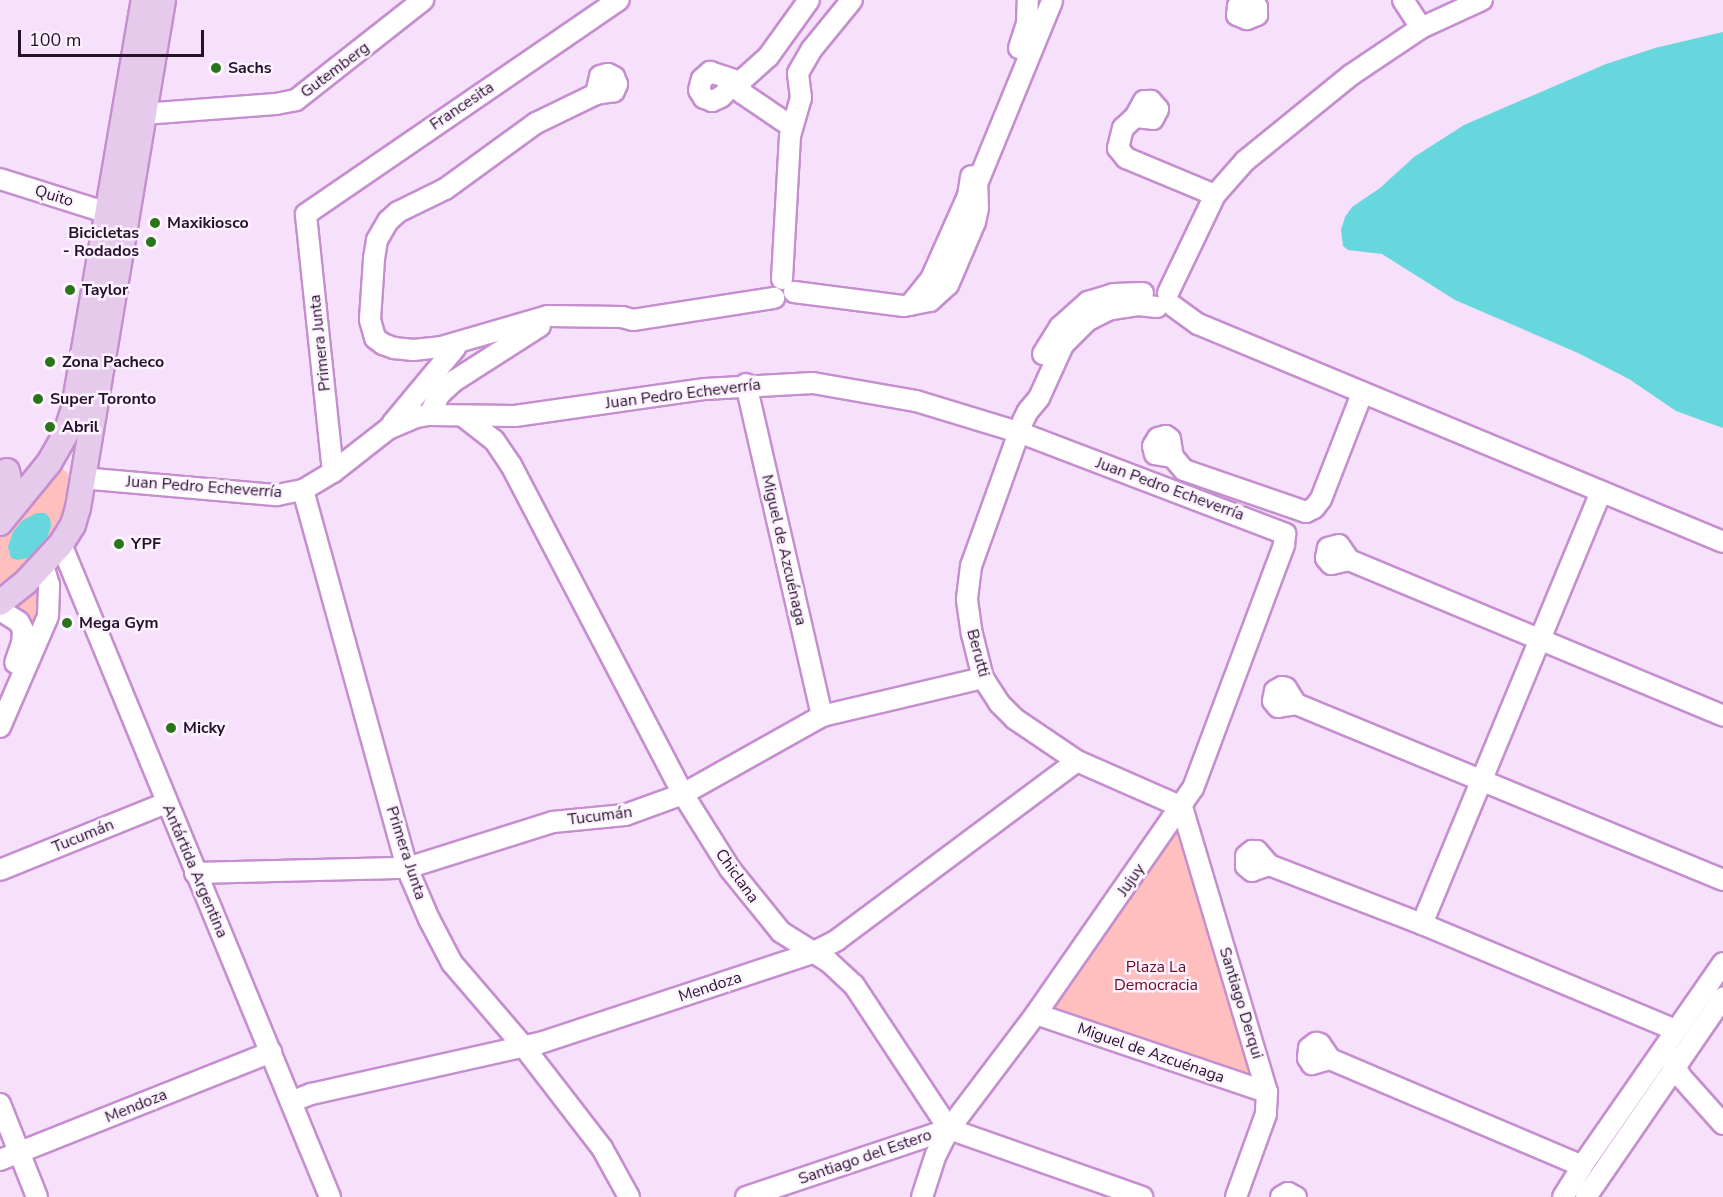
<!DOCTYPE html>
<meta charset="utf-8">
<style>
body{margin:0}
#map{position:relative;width:1723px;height:1197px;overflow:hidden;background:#f6e0fb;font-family:"Nunito Sans",sans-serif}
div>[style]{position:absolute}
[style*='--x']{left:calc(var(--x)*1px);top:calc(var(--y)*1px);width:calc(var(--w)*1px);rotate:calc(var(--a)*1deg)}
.green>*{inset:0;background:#ffbfbe}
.water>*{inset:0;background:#67d7de}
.roads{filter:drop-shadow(2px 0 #c58fcf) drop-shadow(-2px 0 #c58fcf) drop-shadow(0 2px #c58fcf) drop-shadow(0 -2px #c58fcf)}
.minor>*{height:20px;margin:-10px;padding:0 10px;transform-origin:10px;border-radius:10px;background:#fff}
.major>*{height:24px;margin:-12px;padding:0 12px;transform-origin:12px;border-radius:12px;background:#e6caec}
.dots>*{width:16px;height:16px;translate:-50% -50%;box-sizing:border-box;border:3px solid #fdf2ff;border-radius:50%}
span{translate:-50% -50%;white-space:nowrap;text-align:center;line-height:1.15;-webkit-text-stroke:5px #fdf2ff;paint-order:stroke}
.poi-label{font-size:16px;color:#26112a;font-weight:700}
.left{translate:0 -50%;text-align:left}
.right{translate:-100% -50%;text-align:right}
.street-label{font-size:16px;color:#26112a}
.park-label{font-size:16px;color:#6e0719}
.scale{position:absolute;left:18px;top:30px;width:186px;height:27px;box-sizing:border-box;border:3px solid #26112a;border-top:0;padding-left:8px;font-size:18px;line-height:21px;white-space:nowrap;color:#26112a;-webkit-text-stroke:4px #fdf2ff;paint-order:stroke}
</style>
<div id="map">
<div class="green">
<div style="clip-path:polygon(57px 469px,63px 469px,72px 478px,70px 507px,59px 533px,0 592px,0 535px)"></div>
<div style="clip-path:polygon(44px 577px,44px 607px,27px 647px,7px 608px)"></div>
<div style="clip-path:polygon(1175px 828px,1179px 828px,1257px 1079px,1054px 1010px,1052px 1006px)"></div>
</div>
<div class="water">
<div style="clip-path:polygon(1723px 32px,1723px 428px,1676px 411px,1629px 379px,1578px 353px,1455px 300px,1382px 254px,1348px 250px,1343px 246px,1341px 230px,1345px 217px,1352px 207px,1380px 188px,1414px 157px,1464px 125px,1606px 64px,1655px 48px)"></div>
<div style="clip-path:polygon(37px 513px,45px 513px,50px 518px,51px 526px,46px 541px,28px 558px,18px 560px,11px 558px,8px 547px,13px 532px,23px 520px)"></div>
</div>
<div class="roads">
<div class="minor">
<div style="--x:1243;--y:0;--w:8;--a:130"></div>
<div style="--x:1238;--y:6;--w:9;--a:96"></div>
<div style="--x:1237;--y:15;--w:11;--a:22"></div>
<div style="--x:1247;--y:19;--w:11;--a:-22"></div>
<div style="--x:1257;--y:15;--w:8;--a:-90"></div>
<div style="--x:1257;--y:7;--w:9;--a:-126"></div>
<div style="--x:1403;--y:0;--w:33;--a:57"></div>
<div style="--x:1019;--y:48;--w:26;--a:-72"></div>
<div style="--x:1027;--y:23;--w:23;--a:-88"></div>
<div style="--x:739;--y:89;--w:10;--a:180"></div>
<div style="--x:729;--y:89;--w:11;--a:135"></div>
<div style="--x:721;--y:97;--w:10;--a:156"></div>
<div style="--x:712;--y:101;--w:9;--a:-159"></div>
<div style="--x:704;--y:98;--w:9;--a:-122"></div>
<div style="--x:699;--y:90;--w:11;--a:-75"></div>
<div style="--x:702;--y:79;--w:11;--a:-41"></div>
<div style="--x:710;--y:72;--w:32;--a:18"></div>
<div style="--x:596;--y:94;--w:18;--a:-77"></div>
<div style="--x:600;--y:76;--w:8;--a:-14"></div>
<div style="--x:608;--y:74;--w:7;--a:27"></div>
<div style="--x:614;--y:77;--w:8;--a:67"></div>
<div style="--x:617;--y:84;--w:8;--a:113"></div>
<div style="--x:614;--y:91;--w:18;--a:171"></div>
<div style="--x:596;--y:94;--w:67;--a:154.2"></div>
<div style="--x:536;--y:123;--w:112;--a:144"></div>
<div style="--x:445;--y:189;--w:52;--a:153.9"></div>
<div style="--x:398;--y:212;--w:13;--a:138"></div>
<div style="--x:388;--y:221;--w:22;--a:120"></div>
<div style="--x:377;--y:240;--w:19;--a:99"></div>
<div style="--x:374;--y:259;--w:61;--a:93.8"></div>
<div style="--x:370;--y:320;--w:19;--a:74"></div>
<div style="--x:375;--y:338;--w:10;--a:37"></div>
<div style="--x:383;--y:344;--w:12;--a:20"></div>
<div style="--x:394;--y:348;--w:19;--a:6"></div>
<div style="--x:413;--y:350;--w:28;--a:-6"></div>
<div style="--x:441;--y:347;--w:111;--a:-16.2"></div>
<div style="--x:548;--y:316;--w:74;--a:0.8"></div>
<div style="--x:622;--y:317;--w:11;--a:15"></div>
<div style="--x:633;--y:320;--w:143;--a:-8.9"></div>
<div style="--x:132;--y:113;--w:11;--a:5"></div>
<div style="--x:143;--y:114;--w:133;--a:-4.3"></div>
<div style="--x:276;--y:104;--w:20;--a:-11"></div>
<div style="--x:296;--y:100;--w:162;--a:-38.2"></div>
<div style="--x:1135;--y:117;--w:18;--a:6"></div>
<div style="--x:1153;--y:119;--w:11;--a:-63"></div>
<div style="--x:1158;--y:109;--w:11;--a:-131"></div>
<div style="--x:1151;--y:101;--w:7;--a:180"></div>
<div style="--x:1144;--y:101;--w:18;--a:119"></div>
<div style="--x:1135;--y:117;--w:16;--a:137"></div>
<div style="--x:1123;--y:128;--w:21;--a:104"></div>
<div style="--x:1118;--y:148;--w:13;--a:51"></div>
<div style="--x:1126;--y:158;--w:96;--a:22.6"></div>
<div style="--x:792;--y:127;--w:60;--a:-145.8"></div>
<div style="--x:742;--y:93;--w:11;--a:-100"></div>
<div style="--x:740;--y:82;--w:38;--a:-42"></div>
<div style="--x:768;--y:57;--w:70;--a:-54.3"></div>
<div style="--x:0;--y:179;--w:113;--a:17.5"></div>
<div style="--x:782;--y:279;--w:143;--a:-86.8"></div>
<div style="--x:790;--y:136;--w:40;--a:-74"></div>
<div style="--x:801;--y:98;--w:25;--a:-97"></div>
<div style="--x:798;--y:73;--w:28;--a:-60"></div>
<div style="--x:812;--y:49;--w:63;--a:-50.8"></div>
<div style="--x:794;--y:292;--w:111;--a:7.3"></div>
<div style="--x:904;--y:306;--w:26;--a:-11"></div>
<div style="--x:930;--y:301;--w:24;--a:-42"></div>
<div style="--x:948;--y:285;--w:69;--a:-66.8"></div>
<div style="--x:975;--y:222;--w:14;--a:-78"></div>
<div style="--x:978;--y:208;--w:24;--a:-92"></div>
<div style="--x:977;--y:184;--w:198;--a:-67.7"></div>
<div style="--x:1168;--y:293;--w:109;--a:-64.4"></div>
<div style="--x:1215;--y:195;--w:45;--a:-48.6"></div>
<div style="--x:1245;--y:161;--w:136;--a:-39.1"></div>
<div style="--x:1351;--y:75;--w:84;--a:-33.9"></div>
<div style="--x:1421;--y:28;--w:67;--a:-24.7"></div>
<div style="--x:910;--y:305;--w:33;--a:-51"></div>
<div style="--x:931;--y:279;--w:91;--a:-66"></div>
<div style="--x:968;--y:196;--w:20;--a:-81"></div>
<div style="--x:1173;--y:306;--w:31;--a:36"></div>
<div style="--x:1198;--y:324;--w:568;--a:22.55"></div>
<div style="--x:1157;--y:307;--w:19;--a:-174"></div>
<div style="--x:1138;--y:305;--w:30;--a:171"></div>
<div style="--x:1108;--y:310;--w:22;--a:153"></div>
<div style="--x:1088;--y:320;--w:35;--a:135"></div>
<div style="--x:1063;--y:345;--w:58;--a:114.4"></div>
<div style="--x:1039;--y:398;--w:17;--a:130"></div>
<div style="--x:1028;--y:411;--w:11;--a:117"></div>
<div style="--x:1023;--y:421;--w:154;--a:109.7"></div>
<div style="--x:971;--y:566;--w:34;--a:97"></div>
<div style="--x:967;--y:600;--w:34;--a:82"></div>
<div style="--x:972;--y:634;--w:45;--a:76"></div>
<div style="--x:983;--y:678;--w:30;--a:57"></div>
<div style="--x:999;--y:703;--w:23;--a:45"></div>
<div style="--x:1015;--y:719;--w:75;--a:34.1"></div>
<div style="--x:1077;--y:761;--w:115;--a:23.7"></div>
<div style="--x:1182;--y:807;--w:297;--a:73.4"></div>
<div style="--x:1267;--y:1092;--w:22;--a:93"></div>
<div style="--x:1266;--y:1114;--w:88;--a:109.9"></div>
<div style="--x:1043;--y:354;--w:32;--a:-58"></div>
<div style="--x:1060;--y:327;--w:38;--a:-42"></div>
<div style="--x:1088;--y:302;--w:27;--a:-17"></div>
<div style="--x:1114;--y:294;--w:29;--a:-2"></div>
<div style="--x:746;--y:384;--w:341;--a:77.1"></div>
<div style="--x:429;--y:415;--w:22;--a:-63"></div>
<div style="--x:439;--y:395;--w:21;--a:-43"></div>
<div style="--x:454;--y:381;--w:102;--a:-32.6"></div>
<div style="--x:463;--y:416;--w:39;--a:38"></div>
<div style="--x:494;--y:440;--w:30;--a:56"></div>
<div style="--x:511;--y:465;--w:371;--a:62.4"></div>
<div style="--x:683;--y:794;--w:89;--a:57.9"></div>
<div style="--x:730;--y:869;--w:81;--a:51"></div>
<div style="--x:781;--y:932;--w:57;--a:32"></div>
<div style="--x:829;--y:962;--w:34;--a:43"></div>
<div style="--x:854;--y:985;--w:173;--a:56.6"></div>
<div style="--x:949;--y:1129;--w:205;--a:19.4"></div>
<div style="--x:392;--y:424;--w:99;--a:-50.3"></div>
<div style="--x:1173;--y:457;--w:18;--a:-171"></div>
<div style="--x:1155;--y:454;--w:8;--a:-104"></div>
<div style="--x:1153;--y:446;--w:9;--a:-58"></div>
<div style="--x:1158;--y:438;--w:8;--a:-14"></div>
<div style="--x:1166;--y:436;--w:5;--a:37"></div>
<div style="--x:1170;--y:439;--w:18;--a:81"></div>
<div style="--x:1173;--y:457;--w:17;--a:50"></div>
<div style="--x:1184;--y:470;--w:129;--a:19"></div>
<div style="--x:1306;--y:512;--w:9;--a:-27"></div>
<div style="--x:1314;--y:508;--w:11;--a:-52"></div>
<div style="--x:1321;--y:499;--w:113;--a:-68.7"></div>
<div style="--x:333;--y:472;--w:259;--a:-96"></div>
<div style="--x:306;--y:214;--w:379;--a:-34.4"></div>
<div style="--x:81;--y:478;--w:197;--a:5"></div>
<div style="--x:277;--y:495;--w:26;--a:-11"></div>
<div style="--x:303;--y:490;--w:35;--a:-31"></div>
<div style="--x:333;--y:472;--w:70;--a:-38"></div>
<div style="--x:388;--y:429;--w:30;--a:-23"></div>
<div style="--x:416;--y:417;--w:13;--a:-9"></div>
<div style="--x:429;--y:415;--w:86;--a:0.7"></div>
<div style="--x:515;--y:416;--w:192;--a:-8.1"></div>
<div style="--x:705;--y:389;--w:108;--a:-3.2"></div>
<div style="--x:813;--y:383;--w:105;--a:9.9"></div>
<div style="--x:916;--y:401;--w:110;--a:16.9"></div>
<div style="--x:1021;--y:433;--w:283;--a:20.9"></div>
<div style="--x:1285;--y:534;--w:11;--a:95"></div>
<div style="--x:1284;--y:545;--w:259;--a:110.5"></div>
<div style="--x:1193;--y:788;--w:275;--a:124.8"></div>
<div style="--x:1036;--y:1014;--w:144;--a:127.1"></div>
<div style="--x:949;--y:1129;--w:28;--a:117"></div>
<div style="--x:936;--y:1154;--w:45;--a:108"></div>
<div style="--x:303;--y:490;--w:392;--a:74.6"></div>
<div style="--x:407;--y:868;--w:56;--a:66.7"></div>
<div style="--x:429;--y:919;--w:50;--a:62.4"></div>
<div style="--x:452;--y:963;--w:111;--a:49.4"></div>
<div style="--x:524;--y:1047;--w:128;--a:52.3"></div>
<div style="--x:602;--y:1148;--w:56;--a:61.1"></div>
<div style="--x:61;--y:544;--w:706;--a:67.61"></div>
<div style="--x:1349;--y:560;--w:18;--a:167"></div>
<div style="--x:1331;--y:564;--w:8;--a:-130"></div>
<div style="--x:1326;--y:558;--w:10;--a:-79"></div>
<div style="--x:1328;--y:548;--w:11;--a:-15"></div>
<div style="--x:1339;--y:545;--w:18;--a:56"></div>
<div style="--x:1349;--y:560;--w:405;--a:22.6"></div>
<div style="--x:0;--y:610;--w:22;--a:32"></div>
<div style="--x:19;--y:622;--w:9;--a:63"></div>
<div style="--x:23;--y:630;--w:13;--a:94"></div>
<div style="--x:22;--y:643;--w:21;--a:109"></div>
<div style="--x:1296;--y:704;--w:18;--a:171"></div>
<div style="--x:1278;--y:707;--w:8;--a:-130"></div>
<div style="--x:1273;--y:701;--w:10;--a:-79"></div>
<div style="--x:1275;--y:691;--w:8;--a:-30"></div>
<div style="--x:1282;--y:687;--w:4;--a:14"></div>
<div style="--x:1286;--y:688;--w:19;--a:58"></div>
<div style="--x:1296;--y:704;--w:462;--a:22.4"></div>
<div style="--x:0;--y:727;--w:121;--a:-66.6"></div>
<div style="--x:48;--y:616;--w:31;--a:-88"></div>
<div style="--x:49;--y:585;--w:21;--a:-107"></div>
<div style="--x:1269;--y:865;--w:18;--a:161"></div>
<div style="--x:1252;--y:871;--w:8;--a:-140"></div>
<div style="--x:1246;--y:866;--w:10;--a:-90"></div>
<div style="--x:1246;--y:856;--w:8;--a:-40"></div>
<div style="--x:1252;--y:851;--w:5;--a:0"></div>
<div style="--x:1257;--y:851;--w:18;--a:49"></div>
<div style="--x:1269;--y:865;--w:164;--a:21.1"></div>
<div style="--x:1422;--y:924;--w:275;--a:22.7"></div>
<div style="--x:0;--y:870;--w:179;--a:-22"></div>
<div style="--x:195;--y:873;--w:212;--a:-1.4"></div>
<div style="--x:407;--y:868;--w:153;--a:-17.5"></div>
<div style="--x:553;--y:822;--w:72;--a:-5.6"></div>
<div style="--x:625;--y:815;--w:62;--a:-19.9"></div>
<div style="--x:683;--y:794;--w:159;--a:-29.3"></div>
<div style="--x:822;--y:716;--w:165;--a:-13.3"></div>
<div style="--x:1422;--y:924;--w:468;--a:-67.5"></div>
<div style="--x:1036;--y:1014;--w:244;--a:18.7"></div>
<div style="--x:1669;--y:1056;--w:24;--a:60"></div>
<div style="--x:1681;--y:1077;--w:63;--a:48.2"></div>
<div style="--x:1330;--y:1059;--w:19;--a:164"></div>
<div style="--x:1312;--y:1064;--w:7;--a:-124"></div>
<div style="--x:1308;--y:1058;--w:10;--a:-84"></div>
<div style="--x:1309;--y:1048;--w:9;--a:-36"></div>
<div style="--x:1316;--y:1043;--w:4;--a:14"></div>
<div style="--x:1320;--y:1044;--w:18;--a:56"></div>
<div style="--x:1330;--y:1059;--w:274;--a:23"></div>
<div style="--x:291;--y:1102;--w:22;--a:-22"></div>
<div style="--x:311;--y:1094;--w:235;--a:-12.6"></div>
<div style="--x:540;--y:1043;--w:287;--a:-18.3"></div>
<div style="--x:812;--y:953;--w:28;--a:-27"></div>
<div style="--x:837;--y:940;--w:299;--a:-36.7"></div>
<div style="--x:0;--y:1104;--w:100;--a:68.3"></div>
<div style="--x:0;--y:1160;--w:292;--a:-21.7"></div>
<div style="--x:746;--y:1197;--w:214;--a:-18.5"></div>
<div style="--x:1281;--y:1197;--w:8;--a:-30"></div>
<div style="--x:1288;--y:1193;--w:9;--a:27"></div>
<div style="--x:1563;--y:1197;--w:36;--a:-58"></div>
<div style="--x:1582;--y:1166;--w:247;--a:-55.2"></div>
<div style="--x:1586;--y:1197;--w:242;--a:-55.5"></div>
</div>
<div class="major">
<div style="--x:7;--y:471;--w:25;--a:78"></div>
<div style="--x:12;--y:495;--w:16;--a:101"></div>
<div style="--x:0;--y:523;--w:77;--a:-50.8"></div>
<div style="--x:49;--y:463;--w:34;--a:-60"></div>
<div style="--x:66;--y:433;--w:26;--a:-72"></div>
<div style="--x:74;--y:408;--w:414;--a:-80.3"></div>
<div style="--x:0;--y:603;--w:32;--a:-39"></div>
<div style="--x:25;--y:583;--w:53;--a:-47.3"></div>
<div style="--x:61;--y:544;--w:22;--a:-58"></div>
<div style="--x:73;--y:525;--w:18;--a:-74"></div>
<div style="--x:78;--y:508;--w:515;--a:-80.5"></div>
</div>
</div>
<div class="dots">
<div style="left:216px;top:68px;background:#2a751a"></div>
<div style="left:155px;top:223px;background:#2a751a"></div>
<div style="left:151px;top:242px;background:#2a751a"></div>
<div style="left:70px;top:290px;background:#2a751a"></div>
<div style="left:50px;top:362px;background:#2a751a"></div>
<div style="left:38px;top:399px;background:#2a751a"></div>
<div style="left:50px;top:427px;background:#2a751a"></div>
<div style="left:119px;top:544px;background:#2a751a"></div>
<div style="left:67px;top:623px;background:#2a751a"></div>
<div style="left:171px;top:728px;background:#2a751a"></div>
</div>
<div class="poi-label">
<span class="left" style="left:228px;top:68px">Sachs</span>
<span class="left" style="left:167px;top:223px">Maxikiosco</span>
<span class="right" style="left:139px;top:242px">Bicicletas<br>- Rodados</span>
<span class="left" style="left:82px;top:290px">Taylor</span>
<span class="left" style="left:62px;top:362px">Zona Pacheco</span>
<span class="left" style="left:50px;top:399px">Super Toronto</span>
<span class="left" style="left:62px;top:427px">Abril</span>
<span class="left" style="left:131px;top:544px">YPF</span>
<span class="left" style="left:79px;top:623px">Mega Gym</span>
<span class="left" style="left:183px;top:728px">Micky</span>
</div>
<div class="street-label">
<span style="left:335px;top:70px;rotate:-37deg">Gutemberg</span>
<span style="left:462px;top:106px;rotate:-34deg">Francesita</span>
<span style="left:54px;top:196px;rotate:17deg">Quito</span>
<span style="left:320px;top:343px;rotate:-96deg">Primera Junta</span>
<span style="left:683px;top:394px;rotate:-7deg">Juan Pedro Echeverría</span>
<span style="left:204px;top:487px;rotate:4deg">Juan Pedro Echeverría</span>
<span style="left:1170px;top:489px;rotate:20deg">Juan Pedro Echeverría</span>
<span style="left:784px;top:550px;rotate:77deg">Miguel de Azcuénaga</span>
<span style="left:978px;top:653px;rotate:75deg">Berutti</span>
<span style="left:600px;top:816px;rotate:-7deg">Tucumán</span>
<span style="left:83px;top:836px;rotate:-22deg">Tucumán</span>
<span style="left:406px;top:853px;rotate:72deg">Primera Junta</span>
<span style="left:195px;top:871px;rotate:67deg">Antártida Argentina</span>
<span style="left:737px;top:876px;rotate:54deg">Chiclana</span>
<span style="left:1131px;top:880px;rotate:-55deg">Jujuy</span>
<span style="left:710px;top:987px;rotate:-18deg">Mendoza</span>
<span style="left:1241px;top:1003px;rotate:73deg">Santiago Derqui</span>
<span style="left:1151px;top:1053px;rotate:19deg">Miguel de Azcuénaga</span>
<span style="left:136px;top:1106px;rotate:-22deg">Mendoza</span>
<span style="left:865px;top:1157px;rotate:-19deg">Santiago del Estero</span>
</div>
<div class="park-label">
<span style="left:1156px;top:976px">Plaza La<br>Democracia</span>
</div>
<div class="scale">100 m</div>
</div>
